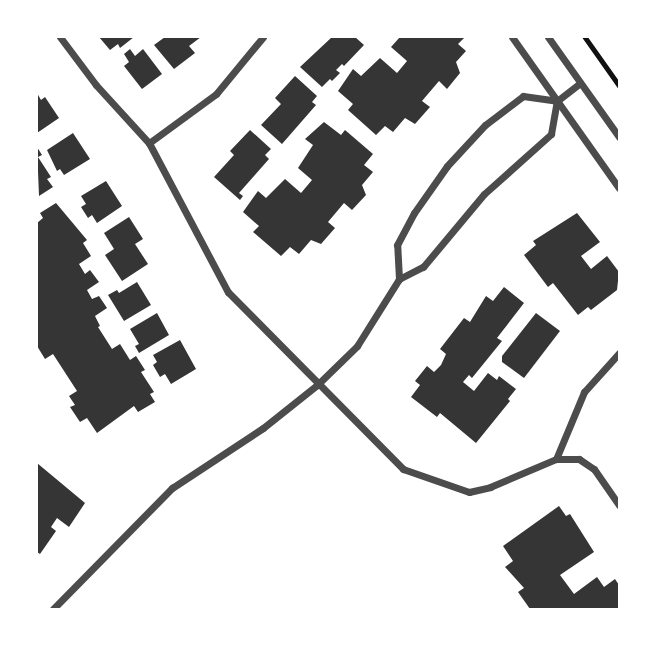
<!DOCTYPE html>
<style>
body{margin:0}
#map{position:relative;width:656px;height:646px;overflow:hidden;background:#fff;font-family:"DejaVu Sans",sans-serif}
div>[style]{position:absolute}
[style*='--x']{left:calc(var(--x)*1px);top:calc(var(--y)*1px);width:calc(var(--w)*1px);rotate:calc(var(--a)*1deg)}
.building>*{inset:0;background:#353535}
.path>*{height:4.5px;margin:-2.25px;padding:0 2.25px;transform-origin:2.25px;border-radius:2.25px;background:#111}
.minor>*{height:7px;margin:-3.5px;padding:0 3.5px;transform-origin:3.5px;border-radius:3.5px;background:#4c4c4c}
span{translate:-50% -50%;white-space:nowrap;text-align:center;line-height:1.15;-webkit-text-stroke:7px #fff;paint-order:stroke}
.frame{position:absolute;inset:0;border:38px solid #fff;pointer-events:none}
</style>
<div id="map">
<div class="building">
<div style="clip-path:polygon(99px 37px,134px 37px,120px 48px,118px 44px,110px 50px)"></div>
<div style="clip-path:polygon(165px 37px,201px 37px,189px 46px,195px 53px,174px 69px,154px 45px)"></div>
<div style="clip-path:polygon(332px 37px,355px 37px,364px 45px,344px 66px,342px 64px,336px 70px,340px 73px,332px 81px,330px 79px,322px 87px,300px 67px)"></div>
<div style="clip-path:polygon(400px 37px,465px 37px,458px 44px,466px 51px,456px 62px,460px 73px,447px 89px,439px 81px,422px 101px,430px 107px,415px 124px,405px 118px,393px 132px,385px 126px,376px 135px,348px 110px,353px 104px,338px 91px,353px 69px,361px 76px,380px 58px,397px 73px,407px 61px,391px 47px)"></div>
<div style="clip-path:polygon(130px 49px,135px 56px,143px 49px,162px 74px,142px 89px,124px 66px,129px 62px,124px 54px)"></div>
<div style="clip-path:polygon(295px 76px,317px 96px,312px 102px,316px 105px,282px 144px,261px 125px,281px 104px,275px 98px)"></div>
<div style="clip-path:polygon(37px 93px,41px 100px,45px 97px,59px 118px,37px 133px)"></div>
<div style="clip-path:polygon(324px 122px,341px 135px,345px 130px,373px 154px,364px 165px,373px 172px,362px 185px,366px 195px,352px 210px,344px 203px,328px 222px,335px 228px,321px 244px,311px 240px,299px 254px,290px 247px,281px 256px,253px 232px,259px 226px,243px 212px,258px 191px,266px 198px,285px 179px,301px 193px,312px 180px,298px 168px,313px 145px,305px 139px)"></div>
<div style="clip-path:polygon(250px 130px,271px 149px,265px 155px,269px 159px,239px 193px,243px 196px,240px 200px,214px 177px,234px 155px,230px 151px)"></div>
<div style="clip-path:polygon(73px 133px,90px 159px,64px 175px,60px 169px,57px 171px,47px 150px)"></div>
<div style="clip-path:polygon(37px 147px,42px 155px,38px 157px,51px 177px,47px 179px,53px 187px,39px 196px)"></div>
<div style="clip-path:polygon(106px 181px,122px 206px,97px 223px,92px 215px,88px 218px,81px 207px,86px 204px,81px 196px)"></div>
<div style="clip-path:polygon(56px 203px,87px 240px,83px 243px,91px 256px,79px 264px,85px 274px,90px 270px,99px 282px,87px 290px,92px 299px,99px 296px,107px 308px,95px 316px,100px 326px,98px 327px,112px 349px,120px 344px,130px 360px,136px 356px,145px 370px,141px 372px,154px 392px,150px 394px,155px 402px,138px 412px,134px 406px,97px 433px,87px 418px,80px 422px,70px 407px,75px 405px,69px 396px,77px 391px,53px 354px,45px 359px,37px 346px,37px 223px,43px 218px,40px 213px)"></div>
<div style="clip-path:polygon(577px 213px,600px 242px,581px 256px,591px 269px,607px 256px,619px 272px,617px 290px,591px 310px,588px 307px,578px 315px,553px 283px,548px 287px,524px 255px,536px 245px,533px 241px)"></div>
<div style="clip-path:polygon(129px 217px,143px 239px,135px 244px,148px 264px,122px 281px,105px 255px,114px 249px,104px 233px)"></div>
<div style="clip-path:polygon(137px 282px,151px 305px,124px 321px,108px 295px,117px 290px,119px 293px)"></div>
<div style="clip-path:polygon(504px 287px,524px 303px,497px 338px,502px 341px,472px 378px,469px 375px,463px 382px,474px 391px,488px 373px,497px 380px,499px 376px,516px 389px,508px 399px,510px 401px,476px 443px,440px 413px,437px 417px,411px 397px,420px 385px,415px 381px,427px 366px,434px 372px,441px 365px,446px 354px,440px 349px,464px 318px,470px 322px,486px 296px,493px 301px)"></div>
<div style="clip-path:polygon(157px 313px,169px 335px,139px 353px,135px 346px,139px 344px,130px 329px)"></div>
<div style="clip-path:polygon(536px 313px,560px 331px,524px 378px,502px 362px,502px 356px)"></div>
<div style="clip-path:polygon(180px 340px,196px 369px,171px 384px,165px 374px,160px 377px,153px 365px,157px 362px,153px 355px)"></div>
<div style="clip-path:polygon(37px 463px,85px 503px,69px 527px,57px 518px,51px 527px,56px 531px,40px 554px,37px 552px)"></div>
<div style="clip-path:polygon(559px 506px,566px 516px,570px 514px,594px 552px,560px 575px,574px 594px,597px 577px,604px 587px,615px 579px,619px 585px,619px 609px,530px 609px,518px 592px,524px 588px,505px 567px,513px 561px,503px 546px)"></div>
</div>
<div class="path">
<div style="--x:585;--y:37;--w:59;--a:54.7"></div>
</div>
<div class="minor">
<div style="--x:60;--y:37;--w:60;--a:53.1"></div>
<div style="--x:96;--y:85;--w:79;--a:47.6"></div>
<div style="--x:149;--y:143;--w:169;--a:62.1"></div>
<div style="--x:228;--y:292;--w:249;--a:45.3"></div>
<div style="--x:403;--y:469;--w:70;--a:19.2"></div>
<div style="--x:469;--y:492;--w:22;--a:-13"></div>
<div style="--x:490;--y:487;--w:72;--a:-23"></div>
<div style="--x:556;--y:459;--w:23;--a:0"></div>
<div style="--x:579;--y:459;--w:18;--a:34"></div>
<div style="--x:594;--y:469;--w:44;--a:55.2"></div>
<div style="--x:512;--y:37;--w:185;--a:54.7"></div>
<div style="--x:548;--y:37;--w:123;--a:54.6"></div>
<div style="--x:149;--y:143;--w:83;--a:-36.2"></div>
<div style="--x:216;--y:94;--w:74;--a:-50.5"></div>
<div style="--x:399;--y:279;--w:34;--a:-93"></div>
<div style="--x:397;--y:245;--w:36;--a:-62"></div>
<div style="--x:414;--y:213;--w:57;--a:-54.9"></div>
<div style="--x:447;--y:166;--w:56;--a:-47.2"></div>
<div style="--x:485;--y:125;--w:48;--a:-37.3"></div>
<div style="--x:523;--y:96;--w:34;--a:8"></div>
<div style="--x:557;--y:101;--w:29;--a:-38"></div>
<div style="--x:556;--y:459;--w:73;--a:-67.3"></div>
<div style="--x:584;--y:392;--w:52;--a:-48.1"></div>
<div style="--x:53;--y:609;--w:170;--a:-45.5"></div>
<div style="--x:172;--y:488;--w:109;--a:-33.4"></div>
<div style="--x:263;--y:428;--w:69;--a:-38.5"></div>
<div style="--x:317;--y:385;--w:56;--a:-44.3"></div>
<div style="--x:357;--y:346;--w:79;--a:-57.9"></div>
<div style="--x:399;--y:279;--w:27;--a:-27"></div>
<div style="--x:423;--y:267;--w:95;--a:-50.1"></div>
<div style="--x:484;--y:194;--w:90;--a:-41.8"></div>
<div style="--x:551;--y:134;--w:34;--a:-80"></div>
</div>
<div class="frame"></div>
</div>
